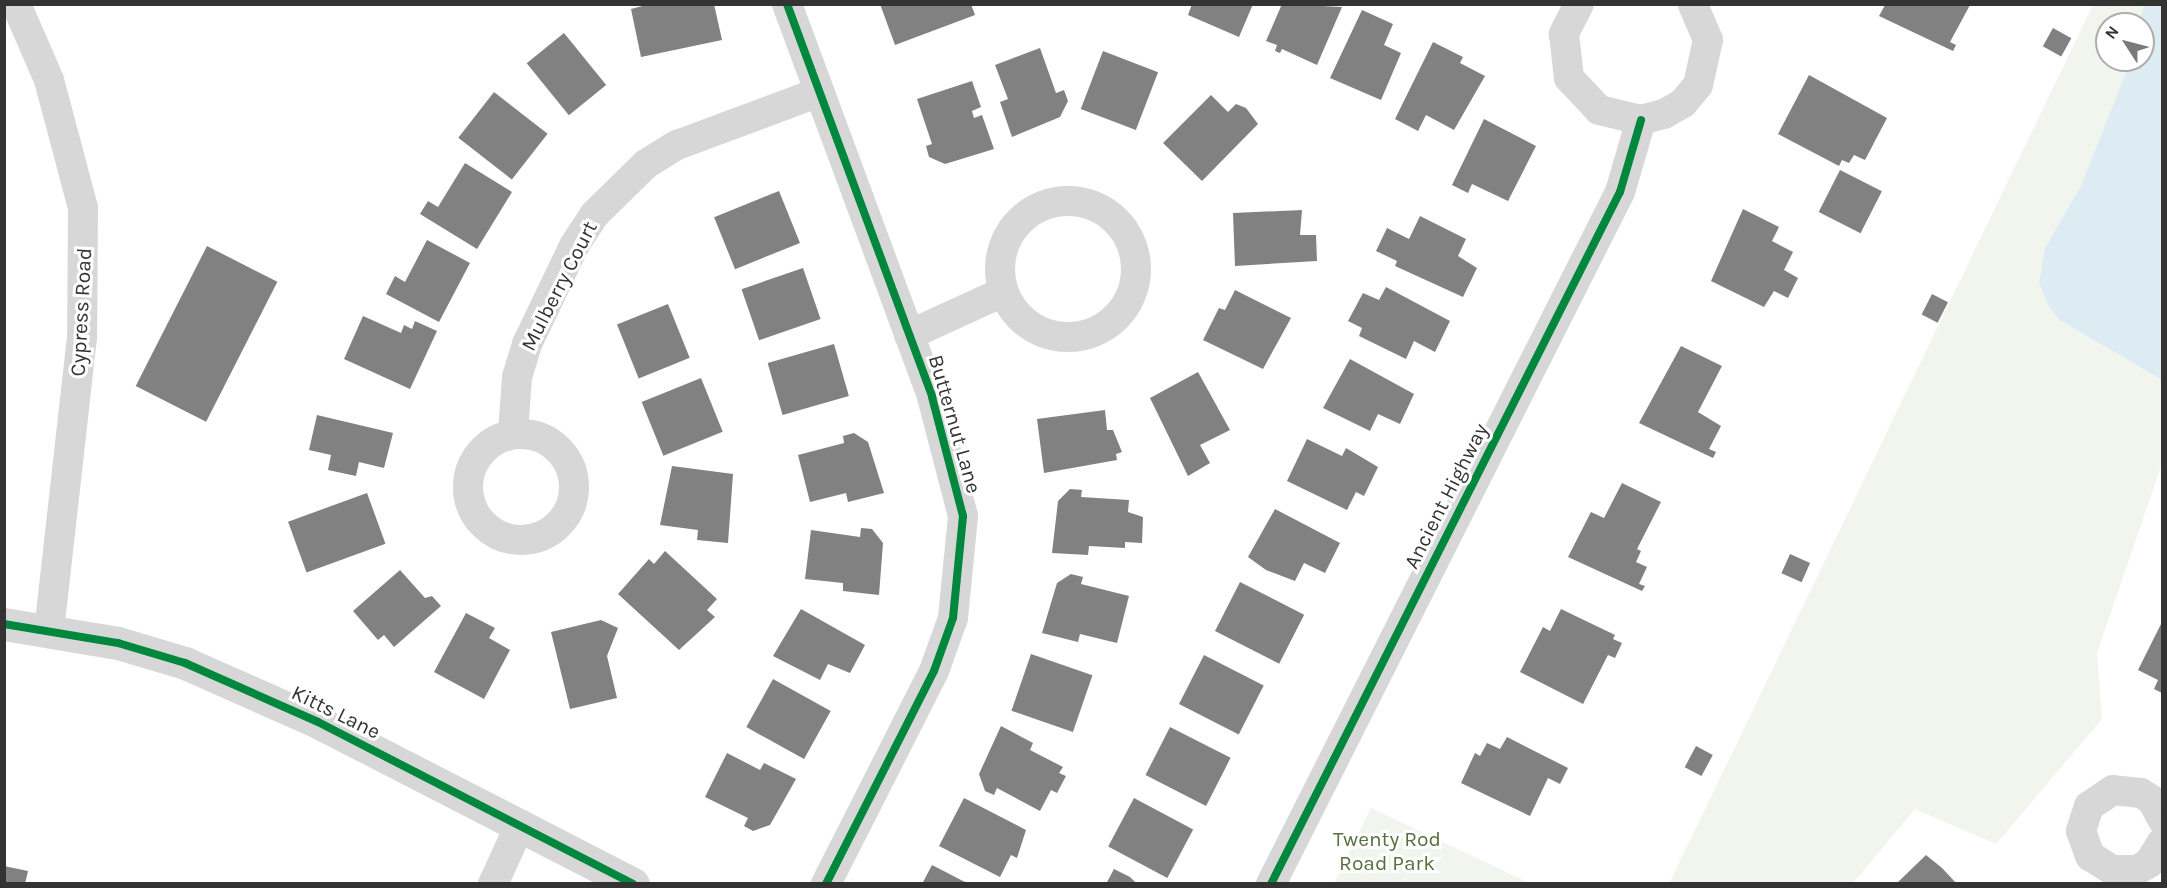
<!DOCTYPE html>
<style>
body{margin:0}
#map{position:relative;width:2167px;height:888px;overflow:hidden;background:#fff;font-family:Karla,sans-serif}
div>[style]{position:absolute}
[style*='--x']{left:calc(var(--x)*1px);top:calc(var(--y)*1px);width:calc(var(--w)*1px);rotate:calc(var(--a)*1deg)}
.green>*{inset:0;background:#f1f5ed}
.water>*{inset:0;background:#ddebf3}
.building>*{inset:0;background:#818181;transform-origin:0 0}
.minor>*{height:30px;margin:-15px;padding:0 15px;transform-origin:15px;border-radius:15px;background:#d7d7d7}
.minor>.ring{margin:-15px;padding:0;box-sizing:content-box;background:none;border:30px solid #d7d7d7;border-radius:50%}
.tertiary>*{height:33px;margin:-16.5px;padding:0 16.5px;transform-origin:16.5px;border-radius:16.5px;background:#d7d7d7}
.cycleway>*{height:8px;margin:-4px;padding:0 4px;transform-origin:4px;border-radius:4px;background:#00873e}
span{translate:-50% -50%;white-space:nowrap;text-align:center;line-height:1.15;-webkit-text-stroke:6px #fff;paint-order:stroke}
.street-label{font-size:21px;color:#333}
.park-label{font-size:21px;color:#56703f}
.frame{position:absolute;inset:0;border:6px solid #333;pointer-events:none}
.north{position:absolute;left:2095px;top:12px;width:60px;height:60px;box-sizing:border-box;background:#fff;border:2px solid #adadad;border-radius:50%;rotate:306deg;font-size:16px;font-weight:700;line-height:24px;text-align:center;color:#333}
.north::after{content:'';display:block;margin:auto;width:21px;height:27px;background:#7a7a7a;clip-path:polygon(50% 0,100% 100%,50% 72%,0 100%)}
</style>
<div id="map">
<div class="green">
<div style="clip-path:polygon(2093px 5px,2144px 5px,2138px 24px,2107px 24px,2107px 60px,2131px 60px,2131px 66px,2081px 186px,2045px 248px,2039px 282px,2116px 353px,2162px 380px,2162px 463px,2097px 653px,2102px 719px,1996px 844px,1915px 809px,1853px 883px,1669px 884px)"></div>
<div style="clip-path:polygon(1371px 808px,1529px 883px,1334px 883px)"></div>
</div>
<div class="water">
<div style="clip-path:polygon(2144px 5px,2162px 5px,2162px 380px,2060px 320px,2048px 305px,2039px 282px,2045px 248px,2081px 186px,2131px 60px,2143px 60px,2143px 24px,2138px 24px)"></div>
</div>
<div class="building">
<div style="clip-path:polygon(650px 4px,714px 4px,722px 40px,641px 57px,631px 9px)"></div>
<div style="clip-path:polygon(880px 4px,971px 4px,975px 15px,895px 45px)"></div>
<div style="clip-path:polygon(1192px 4px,1253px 4px,1239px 37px,1188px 15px)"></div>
<div style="clip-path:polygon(1282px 4px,1342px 7px,1317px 65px,1282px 49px,1280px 53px,1275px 51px,1277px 45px,1266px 41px)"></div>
<div style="clip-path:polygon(1885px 5px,1970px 5px,1950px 42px,1956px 45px,1953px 51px,1879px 16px)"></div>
<div style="clip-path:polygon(1362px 10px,1393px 24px,1384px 45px,1401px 53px,1381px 100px,1330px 78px)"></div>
<div style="left:2053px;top:28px;width:21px;height:21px;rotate:29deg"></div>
<div style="left:564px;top:33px;width:67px;height:48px;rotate:51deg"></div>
<div style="clip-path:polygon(1433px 42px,1463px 57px,1460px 63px,1485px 76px,1454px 130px,1426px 115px,1418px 131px,1395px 119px)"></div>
<div style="clip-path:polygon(1040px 48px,1056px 93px,1064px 90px,1068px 101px,1060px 117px,1012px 137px,1000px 102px,1008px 99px,995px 65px)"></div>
<div style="left:1103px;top:51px;width:59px;height:62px;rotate:21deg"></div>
<div style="clip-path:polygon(1809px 75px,1887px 118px,1865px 160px,1854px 155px,1849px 163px,1842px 160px,1839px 166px,1778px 134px)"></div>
<div style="clip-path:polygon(972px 81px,981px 107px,972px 111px,974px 118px,982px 115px,994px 149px,945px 164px,929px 157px,926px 146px,932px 144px,917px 99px)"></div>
<div style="left:494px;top:92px;width:68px;height:58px;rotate:38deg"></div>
<div style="clip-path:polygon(1211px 95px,1228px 112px,1236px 104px,1246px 108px,1258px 124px,1202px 181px,1163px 143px)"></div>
<div style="clip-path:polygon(1484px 119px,1536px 146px,1508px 201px,1472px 184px,1468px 193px,1452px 185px)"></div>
<div style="clip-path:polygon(465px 163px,512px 192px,477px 249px,420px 214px,428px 201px,438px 207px)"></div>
<div style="left:1840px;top:170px;width:47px;height:47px;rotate:27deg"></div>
<div style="left:779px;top:191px;width:56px;height:70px;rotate:68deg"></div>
<div style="clip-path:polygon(1743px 209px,1779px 227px,1772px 241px,1793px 252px,1784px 270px,1798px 278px,1788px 298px,1774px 291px,1764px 307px,1711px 281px)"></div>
<div style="clip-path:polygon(1302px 210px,1300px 235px,1316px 235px,1317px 261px,1235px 266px,1233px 213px)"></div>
<div style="clip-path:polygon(1420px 216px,1466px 239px,1458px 256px,1477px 268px,1463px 297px,1395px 266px,1397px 261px,1376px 251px,1387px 228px,1409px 239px)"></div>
<div style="clip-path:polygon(427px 240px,470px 263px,439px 322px,386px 294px,395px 276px,405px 282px)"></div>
<div style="left:207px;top:246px;width:79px;height:157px;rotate:27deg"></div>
<div style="left:803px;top:268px;width:54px;height:65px;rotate:71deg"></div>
<div style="clip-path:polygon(1386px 287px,1450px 321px,1435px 352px,1414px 341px,1406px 359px,1359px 336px,1362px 328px,1348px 321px,1363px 293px,1379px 300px)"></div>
<div style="clip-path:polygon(1235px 290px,1291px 318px,1263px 369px,1203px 340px,1219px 308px,1225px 310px)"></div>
<div style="left:1932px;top:294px;width:18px;height:23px;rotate:27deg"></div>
<div style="left:668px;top:304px;width:58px;height:55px;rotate:68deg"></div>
<div style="clip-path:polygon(363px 316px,401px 333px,404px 325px,412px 329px,415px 321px,437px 331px,410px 389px,344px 359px)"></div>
<div style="left:834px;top:344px;width:54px;height:69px;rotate:74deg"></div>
<div style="clip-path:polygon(1681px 346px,1722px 366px,1698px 412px,1721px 426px,1709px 449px,1716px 452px,1713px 458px,1639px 423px)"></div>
<div style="clip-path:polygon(1350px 359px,1414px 394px,1400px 424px,1378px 414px,1370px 431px,1323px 408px)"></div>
<div style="clip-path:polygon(1198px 372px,1230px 430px,1200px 445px,1210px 463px,1188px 476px,1150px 398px)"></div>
<div style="left:701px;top:378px;width:58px;height:64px;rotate:68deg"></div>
<div style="clip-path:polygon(1105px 410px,1107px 430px,1113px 430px,1122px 452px,1116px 454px,1117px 460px,1044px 473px,1037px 419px)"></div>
<div style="clip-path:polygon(317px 415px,393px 433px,384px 468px,359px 462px,356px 476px,328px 470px,331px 455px,309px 450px)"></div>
<div style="clip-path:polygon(854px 433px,868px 442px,884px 493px,848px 502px,846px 493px,810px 502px,798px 455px,844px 443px,843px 436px)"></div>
<div style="clip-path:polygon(1307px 439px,1342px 456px,1346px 448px,1378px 467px,1364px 496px,1356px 492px,1347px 510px,1287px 481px)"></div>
<div style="clip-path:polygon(672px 466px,733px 474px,728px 543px,697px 540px,698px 530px,660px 525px)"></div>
<div style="clip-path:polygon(1622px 483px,1661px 502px,1637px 549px,1641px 551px,1636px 562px,1647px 567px,1639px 584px,1645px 586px,1642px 591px,1568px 557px,1591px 512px,1604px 518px)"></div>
<div style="clip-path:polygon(1070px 489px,1082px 490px,1081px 497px,1129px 500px,1128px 512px,1143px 517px,1142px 543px,1125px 542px,1125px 548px,1089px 546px,1088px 555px,1052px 553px,1058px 501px)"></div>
<div style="left:367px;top:493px;width:54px;height:84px;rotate:70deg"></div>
<div style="clip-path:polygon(1275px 509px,1340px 543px,1325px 573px,1304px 563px,1295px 581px,1266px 570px,1248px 557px)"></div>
<div style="clip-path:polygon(861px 528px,872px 529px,883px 543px,879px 595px,843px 591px,843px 583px,805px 579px,811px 530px,860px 537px)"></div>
<div style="clip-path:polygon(665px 551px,717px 599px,707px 610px,715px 617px,679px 650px,618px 594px,649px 559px,654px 564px)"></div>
<div style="left:1790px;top:554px;width:22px;height:21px;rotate:24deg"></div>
<div style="clip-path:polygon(400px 570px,425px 598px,432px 596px,441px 606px,394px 647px,384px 635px,378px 640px,353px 611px)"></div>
<div style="clip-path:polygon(1071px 574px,1083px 577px,1081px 584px,1129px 596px,1117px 643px,1080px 634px,1078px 642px,1042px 633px,1057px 583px)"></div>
<div style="left:1240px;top:582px;width:72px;height:55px;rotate:27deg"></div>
<div style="clip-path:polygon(801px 609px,865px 645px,850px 673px,828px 664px,820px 680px,773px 656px)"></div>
<div style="clip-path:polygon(1561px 609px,1615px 635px,1613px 639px,1622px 643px,1615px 658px,1608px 655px,1583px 704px,1520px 672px,1543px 627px,1550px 631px)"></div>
<div style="clip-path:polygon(466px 613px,495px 628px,489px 638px,510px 650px,484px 699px,434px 672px)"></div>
<div style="clip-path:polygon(601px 620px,618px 628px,607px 656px,617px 698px,570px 709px,551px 632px)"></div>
<div style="clip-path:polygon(2162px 622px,2162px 693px,2154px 689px,2158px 680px,2138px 670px)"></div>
<div style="left:1031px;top:654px;width:65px;height:60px;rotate:19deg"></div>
<div style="left:1204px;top:655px;width:67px;height:55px;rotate:27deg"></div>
<div style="left:773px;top:679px;width:66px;height:55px;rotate:29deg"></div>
<div style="clip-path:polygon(1001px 726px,1033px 743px,1030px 750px,1063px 767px,1059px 773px,1066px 776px,1057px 793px,1051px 790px,1040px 811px,997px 788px,994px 795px,985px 791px,979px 774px)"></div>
<div style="left:1170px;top:727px;width:68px;height:54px;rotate:27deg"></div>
<div style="clip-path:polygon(1507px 737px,1568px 768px,1560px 784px,1548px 778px,1530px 816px,1461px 783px,1475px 753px,1480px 756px,1487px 743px,1500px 749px)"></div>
<div style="left:1696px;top:746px;width:19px;height:24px;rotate:28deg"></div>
<div style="clip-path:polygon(727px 753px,760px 770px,764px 763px,796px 779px,770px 825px,753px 831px,744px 826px,748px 818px,705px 797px)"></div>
<div style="clip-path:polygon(964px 798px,1026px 830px,1017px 858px,1011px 855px,1000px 877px,939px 846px)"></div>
<div style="left:1134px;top:798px;width:67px;height:55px;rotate:28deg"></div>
<div style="clip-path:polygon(1926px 855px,1942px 868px,1957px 884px,1896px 884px)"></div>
<div style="clip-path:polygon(932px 865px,963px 881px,971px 884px,922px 884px)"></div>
<div style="clip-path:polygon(4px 866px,28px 871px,25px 884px,4px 884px)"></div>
<div style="clip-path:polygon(1114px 869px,1130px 877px,1137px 884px,1106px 884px)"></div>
</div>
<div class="minor">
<div style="--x:16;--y:4;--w:83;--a:66.5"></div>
<div style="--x:49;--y:80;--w:132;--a:75.1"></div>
<div style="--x:83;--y:208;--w:129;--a:90.4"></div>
<div style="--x:82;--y:337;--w:295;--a:96.4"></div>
<div style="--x:787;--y:4;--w:419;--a:69.7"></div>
<div style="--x:932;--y:397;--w:123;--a:75.4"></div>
<div style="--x:963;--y:516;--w:102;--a:95.6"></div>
<div style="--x:953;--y:618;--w:56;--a:109.7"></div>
<div style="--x:934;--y:671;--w:239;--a:116.9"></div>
<div style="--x:1579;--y:4;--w:34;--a:117"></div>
<div style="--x:1564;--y:34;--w:44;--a:83.5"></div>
<div style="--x:1569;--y:78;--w:44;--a:46.8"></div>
<div style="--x:1599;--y:110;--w:43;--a:13.4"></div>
<div style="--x:1641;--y:120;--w:24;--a:-15"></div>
<div style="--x:1664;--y:114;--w:22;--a:-30"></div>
<div style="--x:1683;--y:103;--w:23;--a:-50"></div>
<div style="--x:1698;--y:85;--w:46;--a:-77.5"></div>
<div style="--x:1708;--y:40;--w:39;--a:-113"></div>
<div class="ring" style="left:1000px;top:201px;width:106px;height:106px"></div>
<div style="--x:909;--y:335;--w:103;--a:-24.6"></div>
<div style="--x:513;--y:434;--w:57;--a:-86"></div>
<div style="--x:517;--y:377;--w:34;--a:-73"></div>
<div style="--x:527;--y:344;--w:109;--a:-64.4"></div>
<div style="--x:574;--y:246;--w:38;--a:-57"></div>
<div style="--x:595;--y:214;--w:71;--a:-44.4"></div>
<div style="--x:646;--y:164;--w:36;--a:-32"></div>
<div style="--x:677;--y:145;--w:149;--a:-20.4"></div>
<div class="ring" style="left:468px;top:434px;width:76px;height:76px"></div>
<div style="--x:2162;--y:819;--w:21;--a:-118"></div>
<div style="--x:2152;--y:800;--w:13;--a:-148"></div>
<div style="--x:2141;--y:793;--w:28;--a:-174"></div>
<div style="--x:2113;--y:790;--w:29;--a:146"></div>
<div style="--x:2089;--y:806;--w:26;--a:108"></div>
<div style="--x:2081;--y:831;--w:27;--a:70"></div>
<div style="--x:2090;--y:856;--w:26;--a:32"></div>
<div style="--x:2112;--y:870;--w:25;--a:0"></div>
<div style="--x:2137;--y:870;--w:14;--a:-30"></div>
<div style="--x:2149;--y:863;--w:25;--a:-58"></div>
<div style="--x:493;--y:884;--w:65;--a:-65.4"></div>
<div style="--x:1271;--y:884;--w:775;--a:-63.24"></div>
<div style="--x:1620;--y:192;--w:75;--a:-73.7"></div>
</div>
<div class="tertiary">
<div style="--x:4;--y:624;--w:116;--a:9.5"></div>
<div style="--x:118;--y:643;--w:70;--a:16.6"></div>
<div style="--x:185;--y:663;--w:145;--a:23.9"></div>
<div style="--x:318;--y:722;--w:354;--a:27.2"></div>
</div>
<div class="cycleway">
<div style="--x:787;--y:4;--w:419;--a:69.7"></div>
<div style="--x:932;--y:397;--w:123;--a:75.4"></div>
<div style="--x:963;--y:516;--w:102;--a:95.6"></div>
<div style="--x:953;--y:618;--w:56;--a:109.7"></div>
<div style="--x:934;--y:671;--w:239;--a:116.9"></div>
<div style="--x:4;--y:624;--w:116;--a:9.5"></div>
<div style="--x:118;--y:643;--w:70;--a:16.6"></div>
<div style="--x:185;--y:663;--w:145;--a:23.9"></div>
<div style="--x:318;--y:722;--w:354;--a:27.2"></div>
<div style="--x:1271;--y:884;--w:775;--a:-63.24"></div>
<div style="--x:1620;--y:192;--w:75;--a:-73.7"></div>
</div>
<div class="street-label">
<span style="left:559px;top:286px;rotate:-63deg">Mulberry Court</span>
<span style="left:81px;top:312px;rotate:-87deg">Cypress Road</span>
<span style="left:955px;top:424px;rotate:74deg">Butternut Lane</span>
<span style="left:1446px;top:496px;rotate:-63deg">Ancient Highway</span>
<span style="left:336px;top:712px;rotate:26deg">Kitts Lane</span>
</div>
<div class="park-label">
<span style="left:1387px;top:851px">Twenty Rod<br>Road Park</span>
</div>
<div class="frame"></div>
<div class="north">N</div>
</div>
